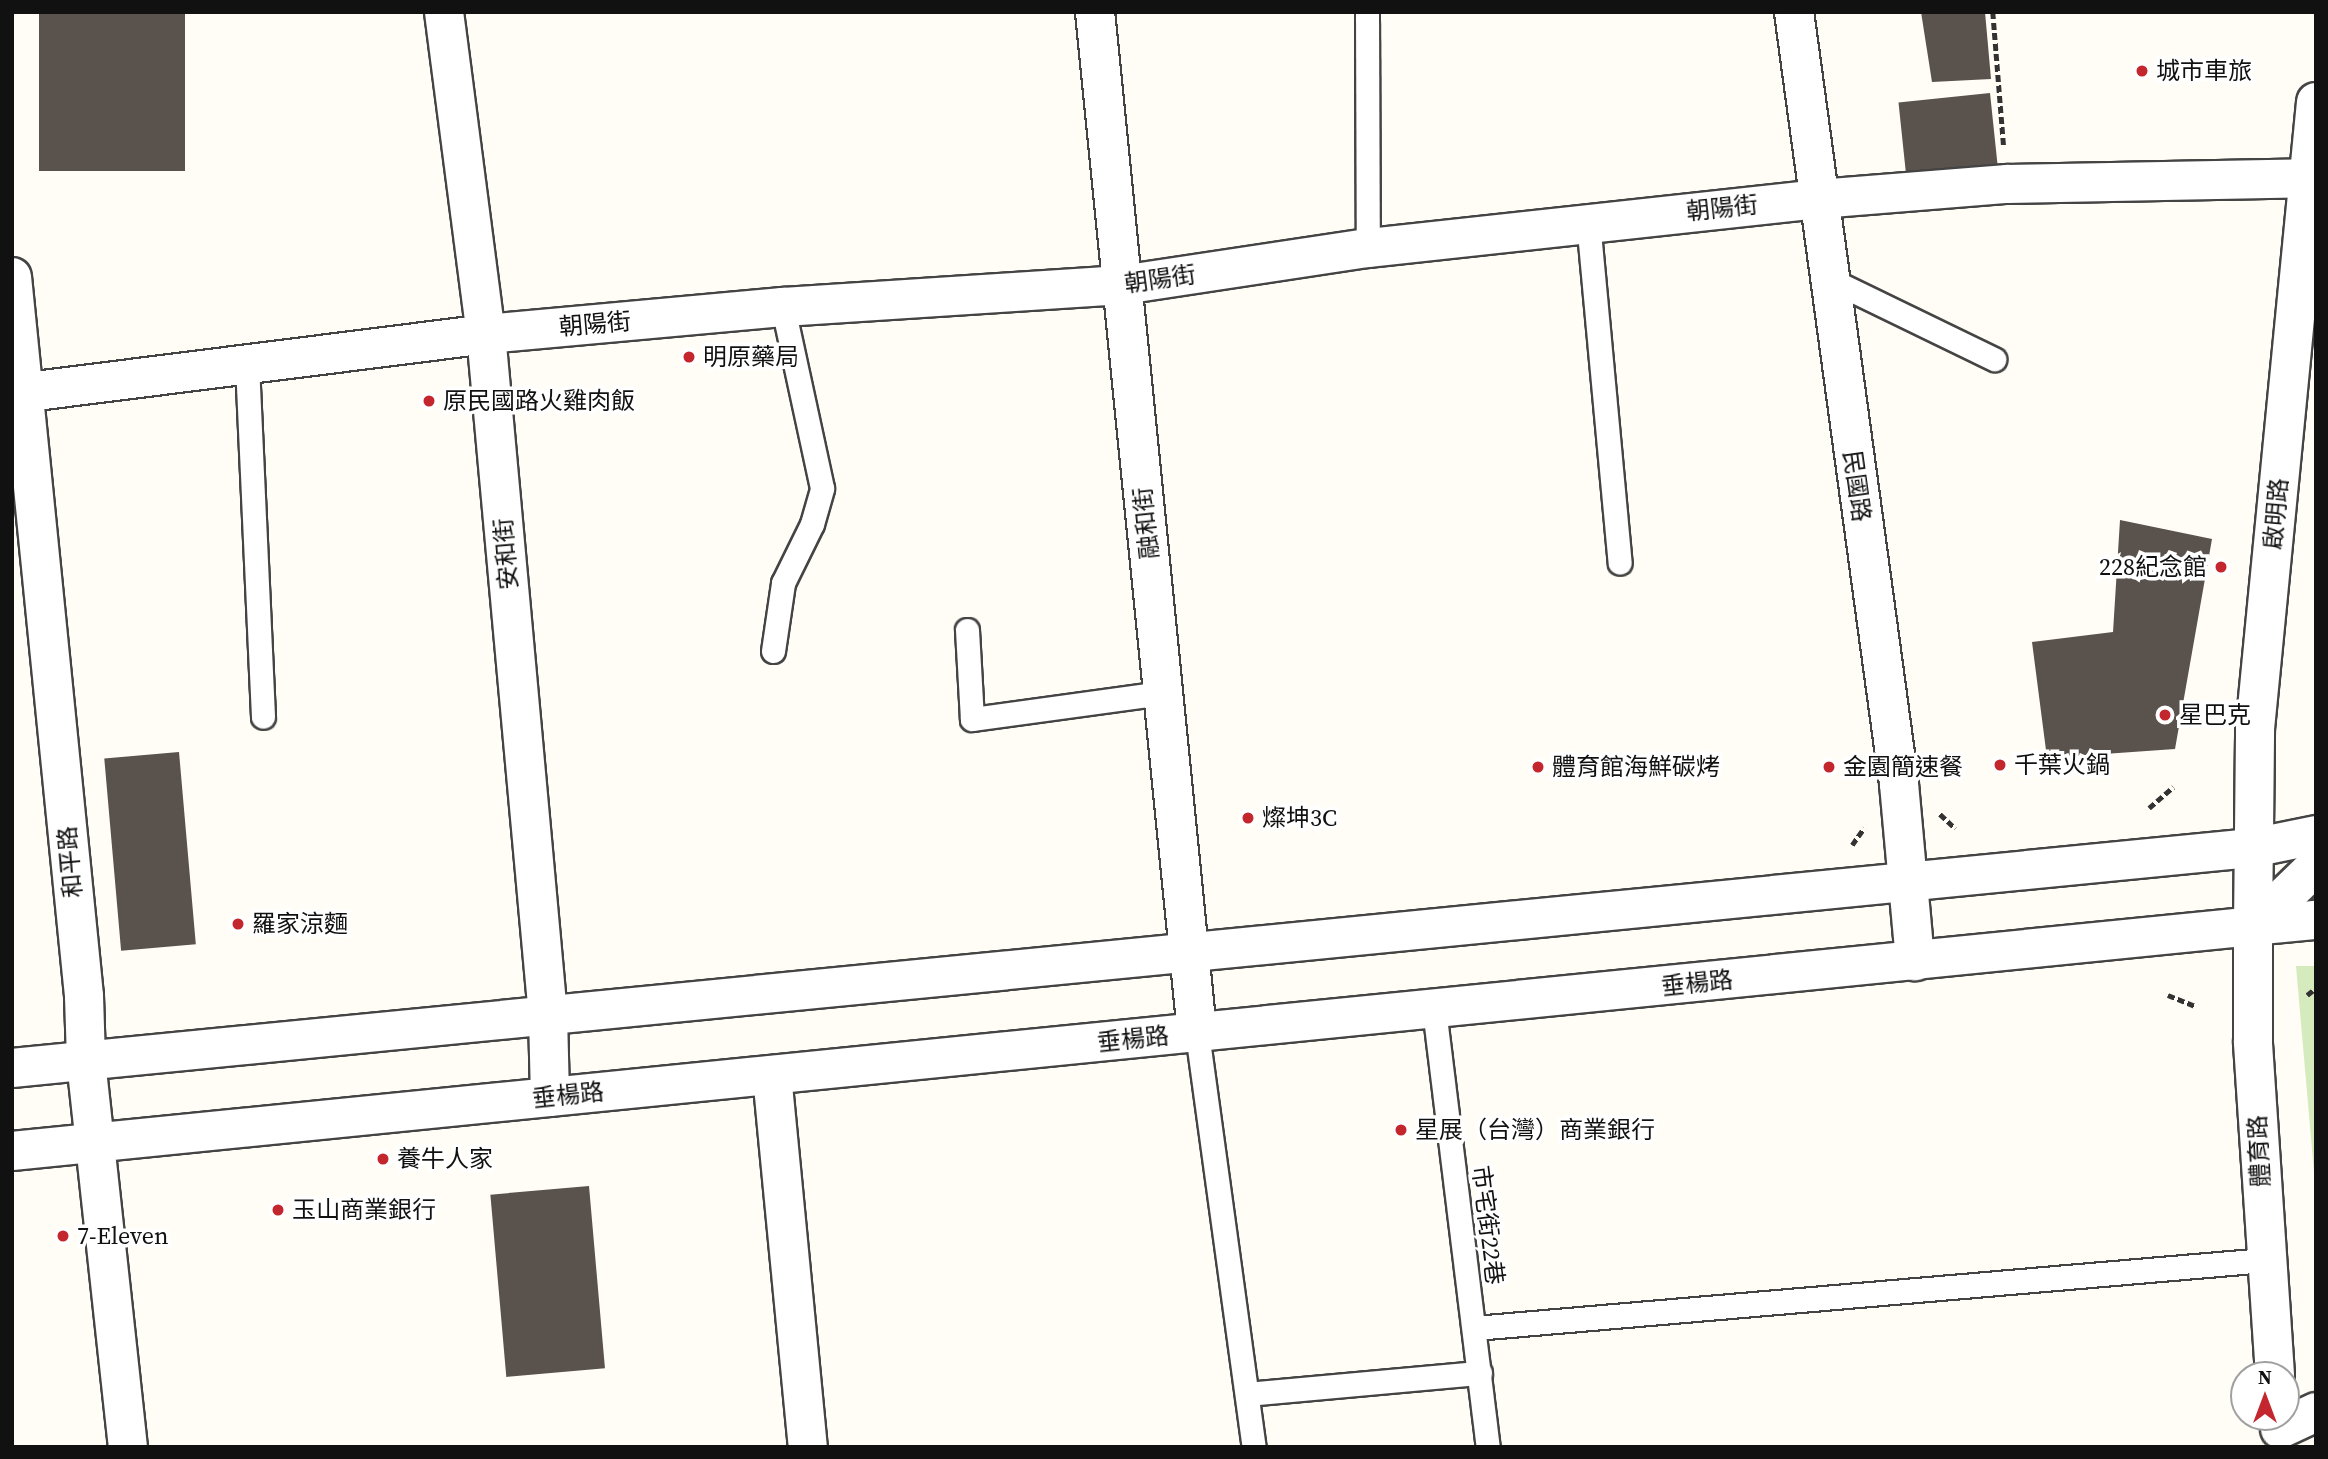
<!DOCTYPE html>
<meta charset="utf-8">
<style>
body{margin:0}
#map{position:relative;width:2328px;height:1459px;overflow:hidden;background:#fffdf5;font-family:"Source Serif 4","Noto Sans TC",serif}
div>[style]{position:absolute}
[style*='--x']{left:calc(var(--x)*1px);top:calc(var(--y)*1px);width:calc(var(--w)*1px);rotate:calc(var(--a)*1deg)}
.green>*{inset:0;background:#d5ebbd}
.building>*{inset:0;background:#5a524d;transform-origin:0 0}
.path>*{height:4.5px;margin-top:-2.25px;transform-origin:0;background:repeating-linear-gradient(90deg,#333 0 7px,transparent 0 10.5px)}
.roads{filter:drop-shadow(2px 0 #444) drop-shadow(-2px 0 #444) drop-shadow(0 2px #444) drop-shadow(0 -2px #444)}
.service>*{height:23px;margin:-11.5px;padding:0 11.5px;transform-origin:11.5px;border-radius:11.5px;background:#fff}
.minor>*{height:38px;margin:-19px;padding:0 19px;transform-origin:19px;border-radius:19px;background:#fff}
.tertiary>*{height:38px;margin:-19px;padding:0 19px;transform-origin:19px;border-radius:19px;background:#fff}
.dots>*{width:19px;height:19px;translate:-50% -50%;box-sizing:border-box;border:4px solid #fff;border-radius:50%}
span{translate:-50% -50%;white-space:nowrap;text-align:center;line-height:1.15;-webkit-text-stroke:7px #fff;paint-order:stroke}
.poi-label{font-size:24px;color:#111}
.left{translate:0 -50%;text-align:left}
.right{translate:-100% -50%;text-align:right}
.street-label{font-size:24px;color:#111}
.frame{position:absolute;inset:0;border:14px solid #111;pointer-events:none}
.north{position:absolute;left:2230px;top:1361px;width:70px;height:70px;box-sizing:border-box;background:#fff;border:2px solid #a0a0a0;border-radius:50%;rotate:0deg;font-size:19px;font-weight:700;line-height:28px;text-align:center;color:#111}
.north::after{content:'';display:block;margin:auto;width:24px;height:32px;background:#c4262e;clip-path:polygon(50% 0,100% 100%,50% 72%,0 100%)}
</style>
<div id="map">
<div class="green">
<div style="clip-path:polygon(2296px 966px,2316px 966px,2316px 1195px)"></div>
</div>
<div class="building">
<div style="left:39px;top:12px;width:146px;height:159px"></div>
<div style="clip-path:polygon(1921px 12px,1985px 12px,1991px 79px,1932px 82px)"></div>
<div style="left:1990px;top:93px;width:73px;height:92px;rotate:84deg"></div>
<div style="clip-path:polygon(2120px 520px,2212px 539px,2175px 749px,2047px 758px,2032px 642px,2113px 632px)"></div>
<div style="left:179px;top:752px;width:193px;height:75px;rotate:85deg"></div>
<div style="left:589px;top:1186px;width:183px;height:99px;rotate:85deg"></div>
</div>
<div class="path">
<div style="--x:1993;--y:12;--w:136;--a:85.4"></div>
<div style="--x:2149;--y:808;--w:32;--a:-41"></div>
<div style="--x:1940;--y:814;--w:21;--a:43"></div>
<div style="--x:1852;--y:845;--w:21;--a:-55"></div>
<div style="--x:2168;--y:995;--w:29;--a:22"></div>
<div style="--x:2307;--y:995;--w:11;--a:-38"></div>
</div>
<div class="roads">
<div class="service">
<div style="--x:1367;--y:12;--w:236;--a:89.8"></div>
<div style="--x:1588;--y:221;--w:343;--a:84.7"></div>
<div style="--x:1827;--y:278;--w:186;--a:25.9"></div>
<div style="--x:247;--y:364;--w:353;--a:87.4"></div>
<div style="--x:967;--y:630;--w:89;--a:86.8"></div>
<div style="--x:972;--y:719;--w:193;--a:-7.8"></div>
<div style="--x:773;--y:651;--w:69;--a:-81.6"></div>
<div style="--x:783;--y:583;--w:66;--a:-63.8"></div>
<div style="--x:812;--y:524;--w:37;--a:-74"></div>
<div style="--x:822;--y:488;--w:185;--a:-102.2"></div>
<div style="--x:1434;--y:1009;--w:441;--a:83"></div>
<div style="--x:1197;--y:1033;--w:418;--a:82.2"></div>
<div style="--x:1475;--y:1328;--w:793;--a:-4.92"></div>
<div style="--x:1247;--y:1394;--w:234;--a:-5.2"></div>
</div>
<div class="minor">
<div style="--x:444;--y:12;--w:325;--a:82.6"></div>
<div style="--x:486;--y:334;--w:684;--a:84.8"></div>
<div style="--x:548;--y:1015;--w:82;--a:88.6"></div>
<div style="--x:1095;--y:12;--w:1026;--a:84.29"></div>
<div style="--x:1794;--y:12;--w:779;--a:82.25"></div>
<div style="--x:1899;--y:784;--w:178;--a:84.8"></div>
<div style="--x:12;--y:277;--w:723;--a:84.28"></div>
<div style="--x:84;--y:996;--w:65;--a:88.2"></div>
<div style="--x:86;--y:1061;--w:388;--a:83.8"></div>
<div style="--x:12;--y:394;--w:478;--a:-7.2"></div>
<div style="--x:486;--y:334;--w:298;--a:-5.2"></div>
<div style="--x:783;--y:307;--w:340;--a:-3.7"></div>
<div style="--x:1122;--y:285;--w:249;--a:-8.6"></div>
<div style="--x:1368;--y:248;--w:454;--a:-6.2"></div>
<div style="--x:1819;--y:199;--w:189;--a:-4.6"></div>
<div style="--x:2007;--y:184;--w:301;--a:-1.1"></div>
<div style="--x:772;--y:1075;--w:374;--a:84.5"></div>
<div style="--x:2275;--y:1375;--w:335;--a:-93.8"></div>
<div style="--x:2253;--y:1041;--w:114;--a:-90"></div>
<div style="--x:2253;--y:927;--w:88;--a:-44.1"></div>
<div style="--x:2280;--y:1429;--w:40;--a:-25"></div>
</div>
<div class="tertiary">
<div style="--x:2253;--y:927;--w:198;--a:-89.4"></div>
<div style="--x:2255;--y:729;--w:630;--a:-84.44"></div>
<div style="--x:12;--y:1068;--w:2251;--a:-5.61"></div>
<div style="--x:2252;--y:848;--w:65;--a:-11.5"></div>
<div style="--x:12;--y:1151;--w:2316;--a:-5.73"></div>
</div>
</div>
<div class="dots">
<div style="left:2142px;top:71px;background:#c4262e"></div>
<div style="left:689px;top:357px;background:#c4262e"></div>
<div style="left:429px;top:401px;background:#c4262e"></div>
<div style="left:2221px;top:567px;background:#c4262e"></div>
<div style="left:2165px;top:715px;background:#c4262e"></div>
<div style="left:2000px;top:765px;background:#c4262e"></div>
<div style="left:1538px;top:767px;background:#c4262e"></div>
<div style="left:1829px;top:767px;background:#c4262e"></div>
<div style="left:1248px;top:818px;background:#c4262e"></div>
<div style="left:238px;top:924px;background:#c4262e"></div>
<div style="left:1401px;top:1130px;background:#c4262e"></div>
<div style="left:383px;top:1159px;background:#c4262e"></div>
<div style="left:278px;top:1210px;background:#c4262e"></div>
<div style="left:63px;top:1236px;background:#c4262e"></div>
</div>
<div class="poi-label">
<span class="left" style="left:2156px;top:71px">城市車旅</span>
<span class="left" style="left:703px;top:357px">明原藥局</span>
<span class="left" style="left:443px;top:401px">原民國路火雞肉飯</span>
<span class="right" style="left:2207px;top:567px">228紀念館</span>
<span class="left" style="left:2179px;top:715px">星巴克</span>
<span class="left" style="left:2014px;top:765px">千葉火鍋</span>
<span class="left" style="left:1552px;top:767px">體育館海鮮碳烤</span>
<span class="left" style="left:1843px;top:767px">金園簡速餐</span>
<span class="left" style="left:1262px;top:818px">燦坤3C</span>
<span class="left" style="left:252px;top:924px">羅家涼麵</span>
<span class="left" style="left:1415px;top:1130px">星展（台灣）商業銀行</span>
<span class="left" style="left:397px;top:1159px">養牛人家</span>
<span class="left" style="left:292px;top:1210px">玉山商業銀行</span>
<span class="left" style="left:77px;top:1236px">7-Eleven</span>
</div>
<div class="street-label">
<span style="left:1722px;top:208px;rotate:-6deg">朝陽街</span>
<span style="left:1160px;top:279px;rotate:-8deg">朝陽街</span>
<span style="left:595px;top:324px;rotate:-5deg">朝陽街</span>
<span style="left:1857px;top:486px;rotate:82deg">民國路</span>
<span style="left:2276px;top:514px;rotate:-85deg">啟明路</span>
<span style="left:1146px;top:523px;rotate:-96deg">融和街</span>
<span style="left:506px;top:554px;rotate:-95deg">安和街</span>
<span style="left:70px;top:862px;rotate:-95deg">和平路</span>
<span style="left:1697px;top:983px;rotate:-6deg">垂楊路</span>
<span style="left:1133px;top:1039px;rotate:-6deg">垂楊路</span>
<span style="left:568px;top:1095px;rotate:-6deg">垂楊路</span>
<span style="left:2259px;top:1151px;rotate:-93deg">體育路</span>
<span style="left:1488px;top:1225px;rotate:83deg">市宅街22巷</span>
</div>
<div class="frame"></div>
<div class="north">N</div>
</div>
